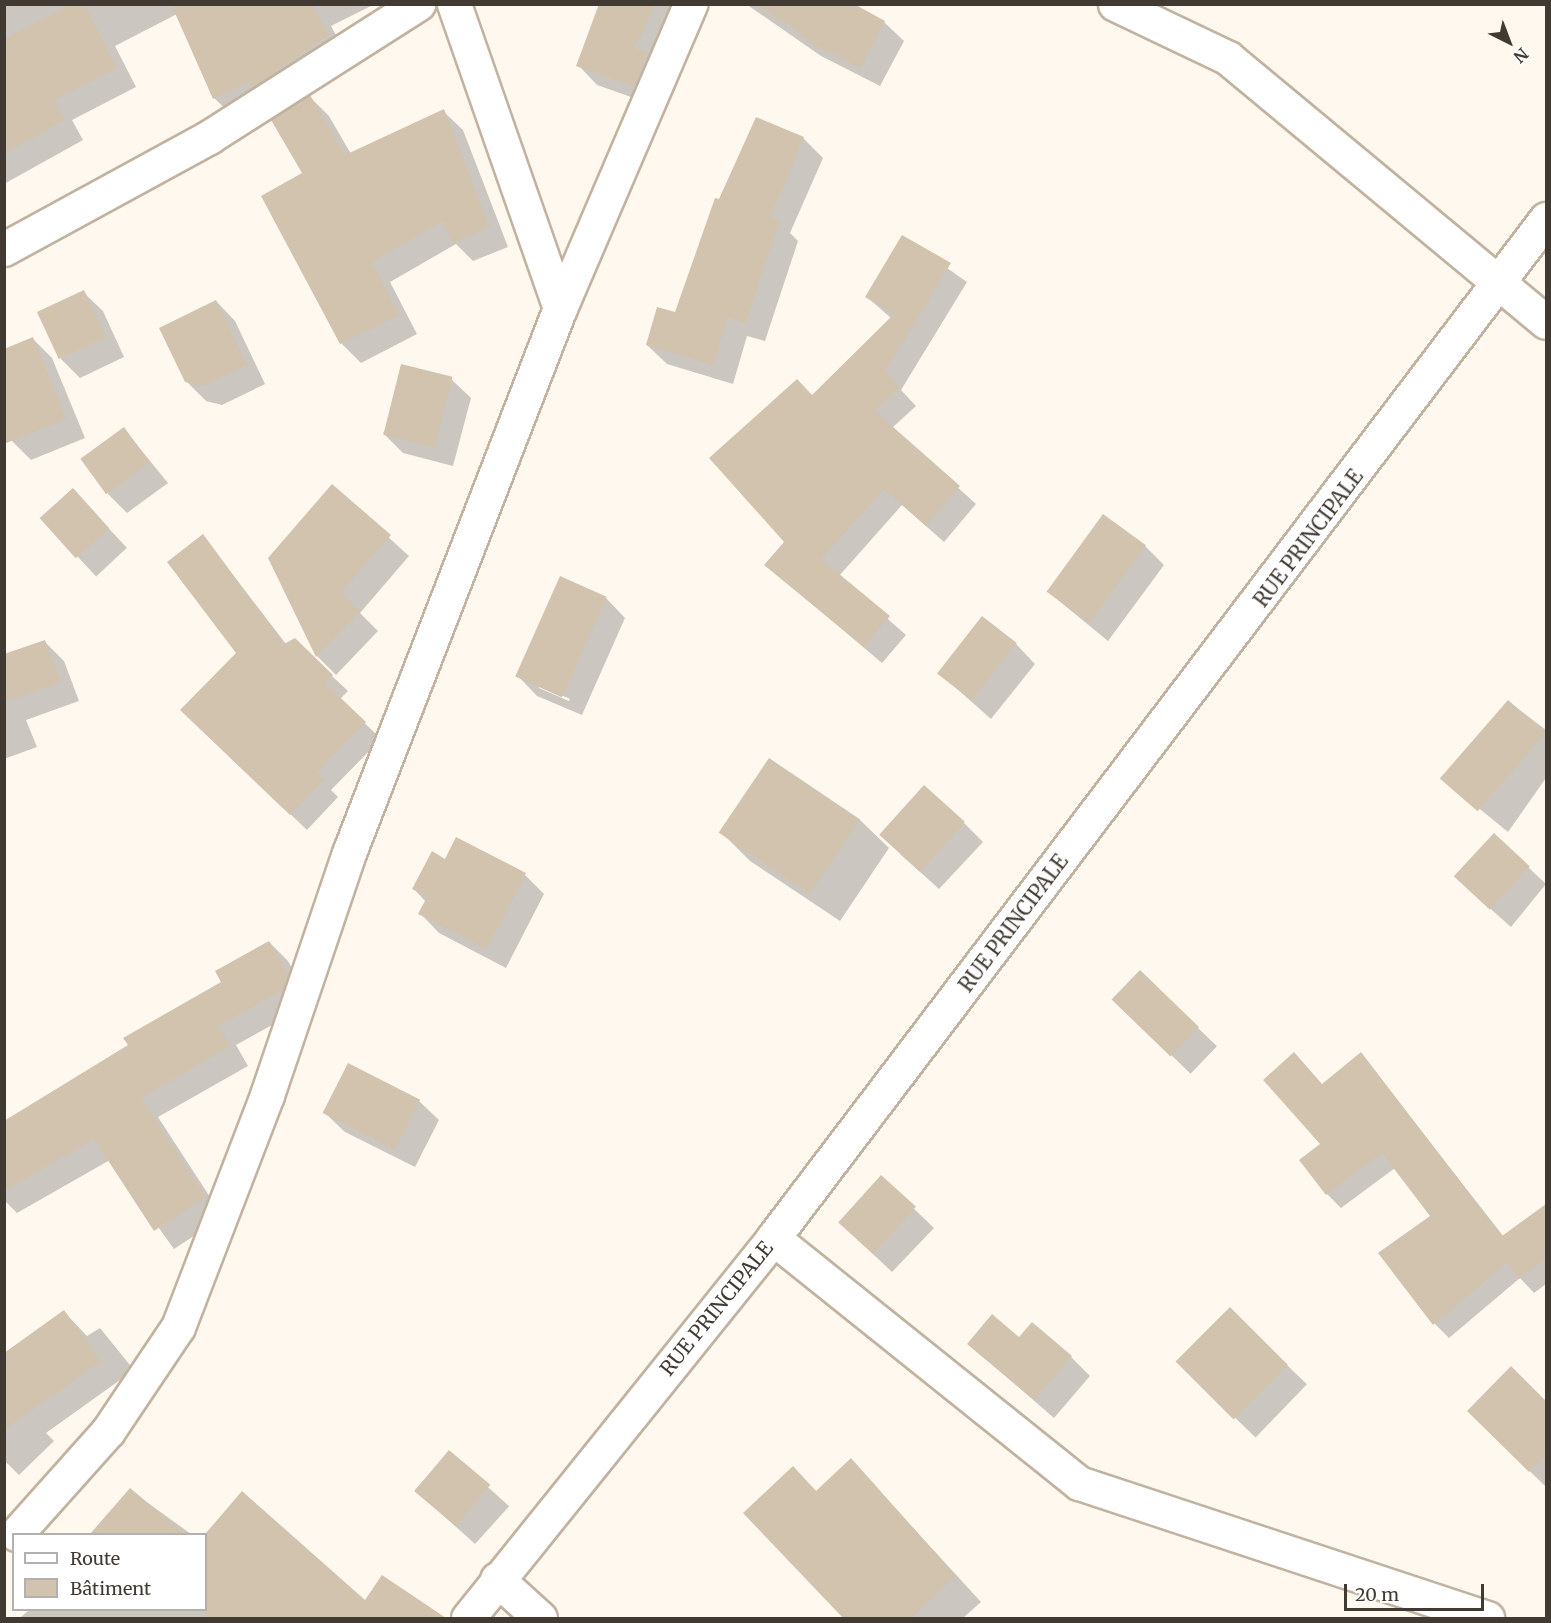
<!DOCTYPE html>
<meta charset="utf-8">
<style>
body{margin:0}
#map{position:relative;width:1551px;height:1623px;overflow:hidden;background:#fef8ef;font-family:Merriweather,serif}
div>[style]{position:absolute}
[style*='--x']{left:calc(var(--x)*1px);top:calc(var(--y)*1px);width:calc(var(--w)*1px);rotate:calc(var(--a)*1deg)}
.shadow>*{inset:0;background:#0003;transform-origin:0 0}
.building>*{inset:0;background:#d2c3af;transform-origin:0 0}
.roads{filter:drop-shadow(2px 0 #c1b39f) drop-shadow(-2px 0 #c1b39f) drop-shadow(0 2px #c1b39f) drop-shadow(0 -2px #c1b39f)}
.minor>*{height:33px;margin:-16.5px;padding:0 16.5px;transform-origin:16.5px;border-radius:16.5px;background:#fff}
.major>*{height:33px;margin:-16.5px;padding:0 16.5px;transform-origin:16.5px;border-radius:16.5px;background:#fff}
span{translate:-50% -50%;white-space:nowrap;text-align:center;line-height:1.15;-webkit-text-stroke:4.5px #fff;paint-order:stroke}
.street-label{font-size:20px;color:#403a32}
.frame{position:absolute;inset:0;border:6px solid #403a32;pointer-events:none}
.legend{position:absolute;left:12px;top:1533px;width:195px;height:78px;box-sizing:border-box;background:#fff;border:2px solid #b3b0ad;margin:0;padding:8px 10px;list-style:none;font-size:18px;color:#403a32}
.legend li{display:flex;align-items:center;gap:12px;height:30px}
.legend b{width:30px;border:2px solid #b3b0ad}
.north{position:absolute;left:1479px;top:12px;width:60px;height:60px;-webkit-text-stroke:4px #fff;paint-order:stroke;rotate:138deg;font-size:16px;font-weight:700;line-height:24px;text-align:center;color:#403a32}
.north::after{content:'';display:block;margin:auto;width:21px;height:27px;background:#403a32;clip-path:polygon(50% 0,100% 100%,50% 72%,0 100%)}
.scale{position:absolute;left:1344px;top:1584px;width:140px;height:27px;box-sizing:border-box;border:3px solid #403a32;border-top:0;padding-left:8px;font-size:18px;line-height:21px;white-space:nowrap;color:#403a32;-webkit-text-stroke:4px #fff;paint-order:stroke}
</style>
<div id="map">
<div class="shadow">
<div style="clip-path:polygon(4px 4px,375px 4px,331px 26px,347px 55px,234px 117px,214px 98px,177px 14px,115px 46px,136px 87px,72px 120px,83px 140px,4px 184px)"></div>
<div style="clip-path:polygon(601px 4px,682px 4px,654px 105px,597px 85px,578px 65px)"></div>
<div style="clip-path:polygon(746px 4px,851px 4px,884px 22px,904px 41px,880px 86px,821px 56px)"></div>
<div style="clip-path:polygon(310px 97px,329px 116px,351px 154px,443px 111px,463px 130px,508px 247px,473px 261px,456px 244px,390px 282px,417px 334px,361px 363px,341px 343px,263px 196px,304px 174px)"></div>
<div style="clip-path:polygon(803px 138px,823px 158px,790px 233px,798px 241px,765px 341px,747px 336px,733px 384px,667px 364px,647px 345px,676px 314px,720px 201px)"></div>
<div style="clip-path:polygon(903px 237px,967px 282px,901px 390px,916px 406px,892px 428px,976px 504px,944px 542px,902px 505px,839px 576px,906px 635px,882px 663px,766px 565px,786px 542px,813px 396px,892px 319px,867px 297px)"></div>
<div style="clip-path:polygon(83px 292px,103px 311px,124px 357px,80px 378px,61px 359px)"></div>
<div style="clip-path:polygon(216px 301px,235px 321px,265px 384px,222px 405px,206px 401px,186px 381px)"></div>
<div style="clip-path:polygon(33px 339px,52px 358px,85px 438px,31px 460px,12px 441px,4px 422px)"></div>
<div style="clip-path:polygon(451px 379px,471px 398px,453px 466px,403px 453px,383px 433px)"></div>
<div style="clip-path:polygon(124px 429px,168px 483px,127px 513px,108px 494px)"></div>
<div style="clip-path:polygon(332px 486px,409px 556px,360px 613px,378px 631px,336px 675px,317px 656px,270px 558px)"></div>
<div style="left:73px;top:490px;width:79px;height:42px;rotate:47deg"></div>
<div style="clip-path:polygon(203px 536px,286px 644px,332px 676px,348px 691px,340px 699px,381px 739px,331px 790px,338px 797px,307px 830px,198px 726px,238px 653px)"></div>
<div style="clip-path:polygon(1145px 546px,1164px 565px,1108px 641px,1047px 591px)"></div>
<div style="clip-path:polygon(evenodd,606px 598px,625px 618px,582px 715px,537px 696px,518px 676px,606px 598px,539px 685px,570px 699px,569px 701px,539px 688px,539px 685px)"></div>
<div style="clip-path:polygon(45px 642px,64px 661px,79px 701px,26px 720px,37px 747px,4px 759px,4px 655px)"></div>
<div style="clip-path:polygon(1016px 644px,1035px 664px,991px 719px,939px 673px)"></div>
<div style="clip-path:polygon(1509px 702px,1546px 730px,1546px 778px,1508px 832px,1449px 784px)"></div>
<div style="clip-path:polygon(860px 820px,889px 848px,840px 921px,750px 861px,722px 833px)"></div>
<div style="clip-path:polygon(964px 823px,983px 842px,939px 889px,900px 854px)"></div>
<div style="clip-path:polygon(1494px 835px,1546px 884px,1511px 927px,1476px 896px)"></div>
<div style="clip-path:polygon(446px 861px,525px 875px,544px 894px,506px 968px,439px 933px,420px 913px,426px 902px,414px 889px)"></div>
<div style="clip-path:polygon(269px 942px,288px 961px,306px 994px,301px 1009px,236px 1045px,248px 1066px,158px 1117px,223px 1217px,174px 1249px,110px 1160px,17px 1213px,4px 1200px,4px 1122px,130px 1046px,223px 982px)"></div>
<div style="left:1140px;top:972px;width:107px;height:38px;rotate:44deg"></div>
<div style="clip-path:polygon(1361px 1054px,1504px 1237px,1542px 1209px,1546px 1214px,1546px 1284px,1534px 1293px,1520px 1278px,1449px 1338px,1435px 1324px,1432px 1216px,1395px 1168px,1341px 1208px,1327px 1194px,1323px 1085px)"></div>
<div style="clip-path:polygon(419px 1101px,439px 1120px,415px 1167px,345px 1132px,325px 1113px)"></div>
<div style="clip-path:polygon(881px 1177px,934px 1228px,892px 1272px,858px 1240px)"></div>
<div style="left:1230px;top:1310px;width:107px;height:74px;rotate:44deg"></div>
<div style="clip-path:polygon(64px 1312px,87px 1336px,100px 1328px,134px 1370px,46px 1433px,54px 1441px,19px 1475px,4px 1460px,4px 1372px)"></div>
<div style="clip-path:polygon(1019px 1340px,1071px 1357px,1090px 1376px,1054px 1418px,969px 1344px)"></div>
<div style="clip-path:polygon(1511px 1368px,1546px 1403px,1546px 1487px,1488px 1430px)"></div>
<div style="left:449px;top:1452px;width:81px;height:51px;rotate:42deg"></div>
<div style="clip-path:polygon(851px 1460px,981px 1602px,963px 1618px,848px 1618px,746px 1513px,793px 1468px,817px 1492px)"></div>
<div style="clip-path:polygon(130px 1490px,191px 1534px,108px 1534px)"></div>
<div style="clip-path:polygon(242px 1493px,365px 1603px,424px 1606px,437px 1618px,20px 1618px,29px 1610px,206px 1610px,206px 1535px)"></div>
</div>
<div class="building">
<div style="clip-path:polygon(72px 4px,85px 4px,117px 68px,54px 100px,65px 120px,4px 154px,4px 39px)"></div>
<div style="clip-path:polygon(171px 4px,312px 4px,329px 35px,252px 87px,249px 82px,213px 99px)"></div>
<div style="clip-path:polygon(599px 4px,655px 4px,635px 48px,647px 52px,634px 87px,576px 66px)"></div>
<div style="clip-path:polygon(756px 4px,854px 4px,885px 21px,860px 68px,800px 37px,802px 33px)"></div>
<div style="clip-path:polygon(310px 95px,345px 155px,444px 109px,490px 227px,453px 243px,443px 221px,372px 262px,399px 315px,340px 344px,261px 196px,302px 173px,271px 120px)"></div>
<div style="clip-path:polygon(756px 117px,804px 137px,770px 217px,780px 220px,746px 323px,727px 317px,714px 365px,646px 345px,657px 307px,675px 312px,715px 198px,719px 199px)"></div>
<div style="clip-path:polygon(902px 235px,951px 263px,885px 371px,900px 387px,875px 411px,960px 486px,926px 526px,884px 489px,821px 559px,890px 616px,864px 647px,764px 565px,784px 542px,709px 458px,797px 379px,812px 395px,894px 314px,865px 297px)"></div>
<div style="left:84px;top:290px;width:52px;height:52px;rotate:65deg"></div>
<div style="clip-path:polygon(216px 300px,247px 365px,202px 386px,185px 382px,159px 328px)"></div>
<div style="clip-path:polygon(33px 337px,66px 419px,4px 444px,4px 349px)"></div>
<div style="left:401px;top:364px;width:53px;height:73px;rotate:14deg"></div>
<div style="left:124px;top:427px;width:44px;height:54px;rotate:54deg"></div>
<div style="clip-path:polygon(332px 484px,391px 535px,341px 592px,360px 611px,316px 657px,268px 558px)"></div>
<div style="left:73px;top:488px;width:54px;height:45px;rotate:48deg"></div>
<div style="left:1103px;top:514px;width:53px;height:96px;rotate:36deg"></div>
<div style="clip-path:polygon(203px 534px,284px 644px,295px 638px,333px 675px,325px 683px,366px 722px,316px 773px,324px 780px,290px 815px,180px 710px,236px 653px,167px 562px)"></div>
<div style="left:560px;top:576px;width:51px;height:110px;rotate:24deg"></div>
<div style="left:982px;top:616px;width:44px;height:73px;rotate:38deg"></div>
<div style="clip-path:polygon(45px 640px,61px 682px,4px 702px,4px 654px)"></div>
<div style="left:1508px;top:700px;width:50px;height:104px;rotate:41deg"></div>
<div style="left:769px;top:758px;width:110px;height:90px;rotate:34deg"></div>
<div style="left:924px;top:785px;width:55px;height:67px;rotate:42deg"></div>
<div style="left:1494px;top:833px;width:49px;height:59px;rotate:43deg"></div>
<div style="clip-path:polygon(456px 837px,526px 873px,487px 949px,418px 914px,427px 897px,412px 889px,432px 851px,445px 859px)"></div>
<div style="clip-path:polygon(269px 941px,288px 974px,283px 990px,218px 1026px,230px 1046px,141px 1098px,206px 1197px,154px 1231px,94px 1139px,4px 1191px,4px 1121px,128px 1045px,123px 1038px,221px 982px,215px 971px)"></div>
<div style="left:1140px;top:970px;width:82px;height:41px;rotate:44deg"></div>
<div style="clip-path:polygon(1294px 1052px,1322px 1084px,1361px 1052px,1502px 1236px,1546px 1204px,1546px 1259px,1519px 1279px,1507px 1263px,1433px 1325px,1378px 1253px,1430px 1216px,1382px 1153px,1326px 1195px,1299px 1160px,1320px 1144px,1263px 1080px)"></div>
<div style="left:348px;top:1063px;width:81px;height:56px;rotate:27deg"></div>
<div style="left:881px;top:1175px;width:47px;height:64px;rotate:42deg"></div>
<div style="left:1230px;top:1307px;width:82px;height:77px;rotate:45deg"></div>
<div style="clip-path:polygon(64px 1310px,101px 1361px,4px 1430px,4px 1353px)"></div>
<div style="clip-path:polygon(992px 1314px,1019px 1337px,1032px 1322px,1072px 1356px,1034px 1400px,967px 1344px)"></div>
<div style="clip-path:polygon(1511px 1366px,1546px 1401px,1546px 1454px,1529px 1472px,1467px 1411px)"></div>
<div style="left:449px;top:1450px;width:54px;height:54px;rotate:40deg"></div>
<div style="clip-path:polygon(851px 1458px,956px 1576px,911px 1618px,843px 1618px,743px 1513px,793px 1466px,816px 1491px)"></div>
<div style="clip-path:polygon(130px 1488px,185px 1534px,90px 1534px)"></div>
<div style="clip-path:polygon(242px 1491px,365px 1600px,382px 1575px,446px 1618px,206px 1618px,206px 1533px)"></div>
</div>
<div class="roads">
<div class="minor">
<div style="--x:454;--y:4;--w:322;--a:70.8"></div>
<div style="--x:1115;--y:4;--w:125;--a:25.5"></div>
<div style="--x:1228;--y:58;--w:413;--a:39.7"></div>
<div style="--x:4;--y:249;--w:234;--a:-28.6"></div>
<div style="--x:209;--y:137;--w:248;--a:-32.5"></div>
<div style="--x:773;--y:1238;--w:392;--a:38.7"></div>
<div style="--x:1079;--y:1483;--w:430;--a:18.3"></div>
<div style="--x:16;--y:1534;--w:138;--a:-48.2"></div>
<div style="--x:108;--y:1431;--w:125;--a:-56.1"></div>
<div style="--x:178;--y:1327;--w:248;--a:-69"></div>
<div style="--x:267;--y:1095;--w:256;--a:-71.3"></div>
<div style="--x:349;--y:853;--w:584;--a:-68.84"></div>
<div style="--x:560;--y:308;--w:331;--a:-66.8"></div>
<div style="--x:497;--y:1579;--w:58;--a:42.2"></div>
</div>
<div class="major">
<div style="--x:468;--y:1618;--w:487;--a:-51.2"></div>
<div style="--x:773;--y:1238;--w:1279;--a:-52.82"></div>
</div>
</div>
<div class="street-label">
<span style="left:1308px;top:538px;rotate:-53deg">RUE PRINCIPALE</span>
<span style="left:1013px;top:923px;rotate:-53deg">RUE PRINCIPALE</span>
<span style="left:716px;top:1308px;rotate:-51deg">RUE PRINCIPALE</span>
</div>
<div class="frame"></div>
<ul class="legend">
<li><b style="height:8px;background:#fff"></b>Route</li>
<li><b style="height:16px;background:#d2c3af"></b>Bâtiment</li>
</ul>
<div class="north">N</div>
<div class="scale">20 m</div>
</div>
